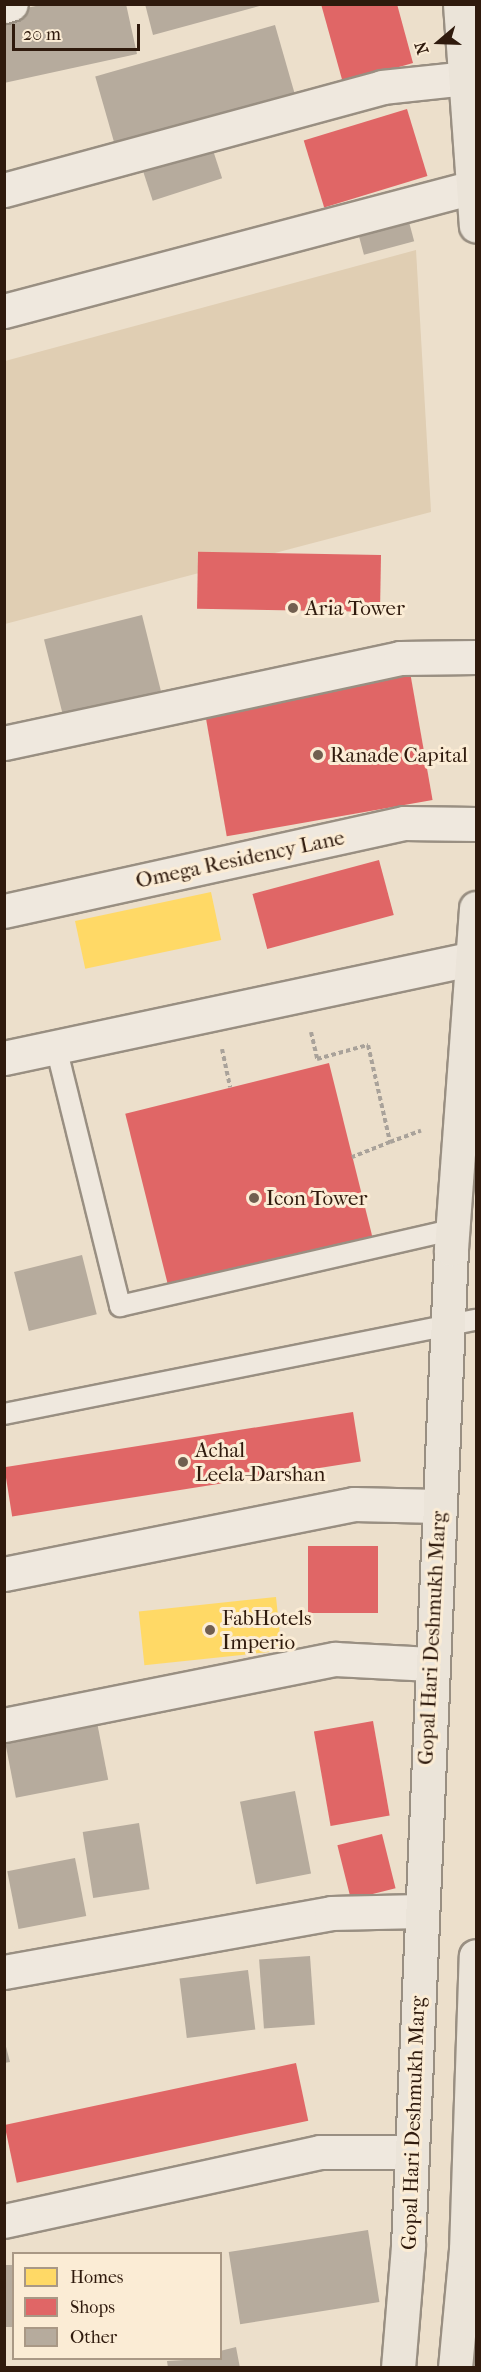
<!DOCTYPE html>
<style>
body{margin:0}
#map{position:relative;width:481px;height:2372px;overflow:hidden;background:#ecdfcb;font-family:"IM FELL French Canon",serif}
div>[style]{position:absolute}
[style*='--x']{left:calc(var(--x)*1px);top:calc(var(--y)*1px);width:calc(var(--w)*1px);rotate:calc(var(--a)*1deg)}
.green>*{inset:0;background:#e0ceb3}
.homes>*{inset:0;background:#ffd966;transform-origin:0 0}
.shops>*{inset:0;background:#e06666;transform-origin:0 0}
.building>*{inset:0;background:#b6ab9d;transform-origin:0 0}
.path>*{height:4px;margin-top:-2px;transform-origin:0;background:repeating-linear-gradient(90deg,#a9a29a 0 4.5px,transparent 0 7.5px)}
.roads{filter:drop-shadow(2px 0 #998f82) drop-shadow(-2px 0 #998f82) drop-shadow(0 2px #998f82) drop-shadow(0 -2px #998f82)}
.service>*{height:20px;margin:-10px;padding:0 10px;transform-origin:10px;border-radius:10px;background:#efe8de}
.minor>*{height:33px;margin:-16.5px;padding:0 16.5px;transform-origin:16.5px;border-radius:16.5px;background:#efe8de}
.primary>*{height:33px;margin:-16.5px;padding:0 16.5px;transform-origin:16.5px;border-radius:16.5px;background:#ebe4d9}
.dots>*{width:16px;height:16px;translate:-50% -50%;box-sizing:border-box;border:3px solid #fbecd5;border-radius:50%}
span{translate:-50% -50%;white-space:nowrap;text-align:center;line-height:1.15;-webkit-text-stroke:6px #fbecd5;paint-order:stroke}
.poi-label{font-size:21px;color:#2f1a0d}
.left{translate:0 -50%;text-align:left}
.street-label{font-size:21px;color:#2f1a0d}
.frame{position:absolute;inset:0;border:6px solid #2f1a0d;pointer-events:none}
.legend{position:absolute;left:12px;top:2252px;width:210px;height:108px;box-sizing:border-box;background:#fbecd5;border:2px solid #a99885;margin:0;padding:8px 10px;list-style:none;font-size:18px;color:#2f1a0d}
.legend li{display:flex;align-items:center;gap:12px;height:30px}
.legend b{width:30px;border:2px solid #a99885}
.north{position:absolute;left:409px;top:12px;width:60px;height:60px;-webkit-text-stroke:4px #fbecd5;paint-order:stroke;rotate:251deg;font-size:16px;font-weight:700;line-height:24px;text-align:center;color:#2f1a0d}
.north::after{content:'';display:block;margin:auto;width:21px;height:27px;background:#2f1a0d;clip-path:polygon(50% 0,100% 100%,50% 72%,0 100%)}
.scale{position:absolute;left:12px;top:24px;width:128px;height:27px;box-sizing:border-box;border:3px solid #2f1a0d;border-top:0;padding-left:8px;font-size:18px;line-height:21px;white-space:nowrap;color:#2f1a0d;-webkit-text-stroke:4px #fbecd5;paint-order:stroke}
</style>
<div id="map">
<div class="green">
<div style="clip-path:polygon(416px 250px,431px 512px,5px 624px,5px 361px)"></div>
</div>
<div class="homes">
<div style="left:211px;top:892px;width:49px;height:139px;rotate:78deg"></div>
<div style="left:276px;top:1597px;width:54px;height:138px;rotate:84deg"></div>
</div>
<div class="shops">
<div style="clip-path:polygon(321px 4px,397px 4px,413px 63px,343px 83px)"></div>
<div style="left:407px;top:109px;width:70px;height:108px;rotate:73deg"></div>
<div style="left:381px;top:555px;width:57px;height:183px;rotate:91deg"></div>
<div style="left:410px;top:672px;width:130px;height:209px;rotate:80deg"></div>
<div style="left:379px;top:860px;width:57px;height:131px;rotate:75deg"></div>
<div style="left:329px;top:1063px;width:181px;height:210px;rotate:76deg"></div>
<div style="left:353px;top:1412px;width:50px;height:353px;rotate:81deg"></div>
<div style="left:308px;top:1546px;width:70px;height:67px"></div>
<div style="left:373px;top:1721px;width:96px;height:60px;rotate:80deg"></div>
<div style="left:382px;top:1834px;width:56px;height:46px;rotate:76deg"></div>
<div style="left:296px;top:2063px;width:59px;height:298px;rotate:78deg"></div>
</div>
<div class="building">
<div style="clip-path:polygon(45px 4px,126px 4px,137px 54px,4px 83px,4px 13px)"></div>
<div style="clip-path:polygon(145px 4px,263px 4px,263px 5px,153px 35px)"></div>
<div style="left:275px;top:25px;width:71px;height:187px;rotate:74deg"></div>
<div style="left:211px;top:144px;width:36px;height:73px;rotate:72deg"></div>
<div style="left:409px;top:222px;width:20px;height:52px;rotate:75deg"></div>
<div style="left:142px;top:615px;width:78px;height:101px;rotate:76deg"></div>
<div style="left:82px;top:1255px;width:61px;height:70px;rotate:76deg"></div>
<div style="left:96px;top:1717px;width:64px;height:94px;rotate:79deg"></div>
<div style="left:295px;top:1791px;width:84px;height:56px;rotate:79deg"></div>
<div style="left:139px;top:1823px;width:67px;height:57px;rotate:81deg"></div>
<div style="left:75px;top:1858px;width:59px;height:69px;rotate:79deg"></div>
<div style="left:310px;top:1956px;width:69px;height:51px;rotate:86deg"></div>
<div style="left:248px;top:1970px;width:60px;height:69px;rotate:83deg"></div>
<div style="clip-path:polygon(4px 2039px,10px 2062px,4px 2063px)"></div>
<div style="left:368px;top:2230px;width:73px;height:141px;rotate:81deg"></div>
<div style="left:14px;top:2265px;width:62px;height:10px;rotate:90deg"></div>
<div style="clip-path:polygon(236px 2347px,240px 2368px,168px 2368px,167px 2361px,220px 2358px,220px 2351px)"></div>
</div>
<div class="path">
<div style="--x:311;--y:1032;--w:28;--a:77"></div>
<div style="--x:317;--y:1059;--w:53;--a:-15.4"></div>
<div style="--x:368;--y:1045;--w:99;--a:77.2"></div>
<div style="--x:390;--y:1142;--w:41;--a:158.5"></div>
<div style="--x:222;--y:1049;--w:39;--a:78"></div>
<div style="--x:390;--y:1142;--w:33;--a:-20"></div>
</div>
<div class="roads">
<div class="service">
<div style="--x:56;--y:1047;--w:267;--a:76.1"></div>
<div style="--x:120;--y:1306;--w:341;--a:-12.9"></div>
<div style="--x:4;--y:1414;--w:481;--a:-11.3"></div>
</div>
<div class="minor">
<div style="--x:4;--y:6;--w:7;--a:-16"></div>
<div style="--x:4;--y:190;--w:392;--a:-15.2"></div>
<div style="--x:382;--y:87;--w:84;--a:-6.1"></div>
<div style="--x:4;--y:311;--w:486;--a:-14.8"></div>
<div style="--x:4;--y:743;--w:405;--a:-12.1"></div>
<div style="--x:400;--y:658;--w:76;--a:-0.8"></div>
<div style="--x:4;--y:911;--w:410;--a:-12.4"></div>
<div style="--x:404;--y:823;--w:72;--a:0.8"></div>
<div style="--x:4;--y:1058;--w:481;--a:-12"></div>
<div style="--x:4;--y:1574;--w:357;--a:-11.3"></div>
<div style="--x:354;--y:1504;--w:84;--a:1.4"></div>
<div style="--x:4;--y:1725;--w:338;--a:-11.3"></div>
<div style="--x:335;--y:1659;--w:96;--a:3"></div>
<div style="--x:4;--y:1972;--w:332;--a:-10.2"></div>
<div style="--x:331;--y:1913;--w:90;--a:-1.3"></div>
<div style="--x:4;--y:2221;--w:323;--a:-12.3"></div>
<div style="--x:320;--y:2152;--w:92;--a:0"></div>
</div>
<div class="primary">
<div style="--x:460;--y:4;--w:222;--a:85.9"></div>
<div style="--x:398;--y:2368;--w:122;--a:-85.3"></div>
<div style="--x:408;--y:2246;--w:998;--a:-87.53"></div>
<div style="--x:451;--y:1249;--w:342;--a:-85.8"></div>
<div style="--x:455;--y:2368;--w:119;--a:-84.7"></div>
<div style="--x:466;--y:2250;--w:294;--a:-88.1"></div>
</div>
</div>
<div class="dots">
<div style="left:293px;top:608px;background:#715f50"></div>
<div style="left:318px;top:755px;background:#715f50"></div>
<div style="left:254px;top:1198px;background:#715f50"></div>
<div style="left:183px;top:1462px;background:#715f50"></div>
<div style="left:210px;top:1630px;background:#715f50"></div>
</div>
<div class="poi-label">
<span class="left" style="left:305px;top:608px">Aria Tower</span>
<span class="left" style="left:330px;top:755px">Ranade Capital</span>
<span class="left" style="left:266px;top:1198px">Icon Tower</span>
<span class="left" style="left:195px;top:1462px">Achal<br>Leela-Darshan</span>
<span class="left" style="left:222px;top:1630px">FabHotels<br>Imperio</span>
</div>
<div class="street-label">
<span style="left:240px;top:859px;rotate:-12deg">Omega Residency Lane</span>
<span style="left:432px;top:1638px;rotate:-87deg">Gopal Hari Deshmukh Marg</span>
<span style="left:413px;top:2123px;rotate:-88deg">Gopal Hari Deshmukh Marg</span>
</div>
<div class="frame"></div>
<ul class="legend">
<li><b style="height:16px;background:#ffd966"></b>Homes</li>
<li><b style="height:16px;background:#e06666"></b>Shops</li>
<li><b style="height:16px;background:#b6ab9d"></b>Other</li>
</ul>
<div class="north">N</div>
<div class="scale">20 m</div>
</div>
